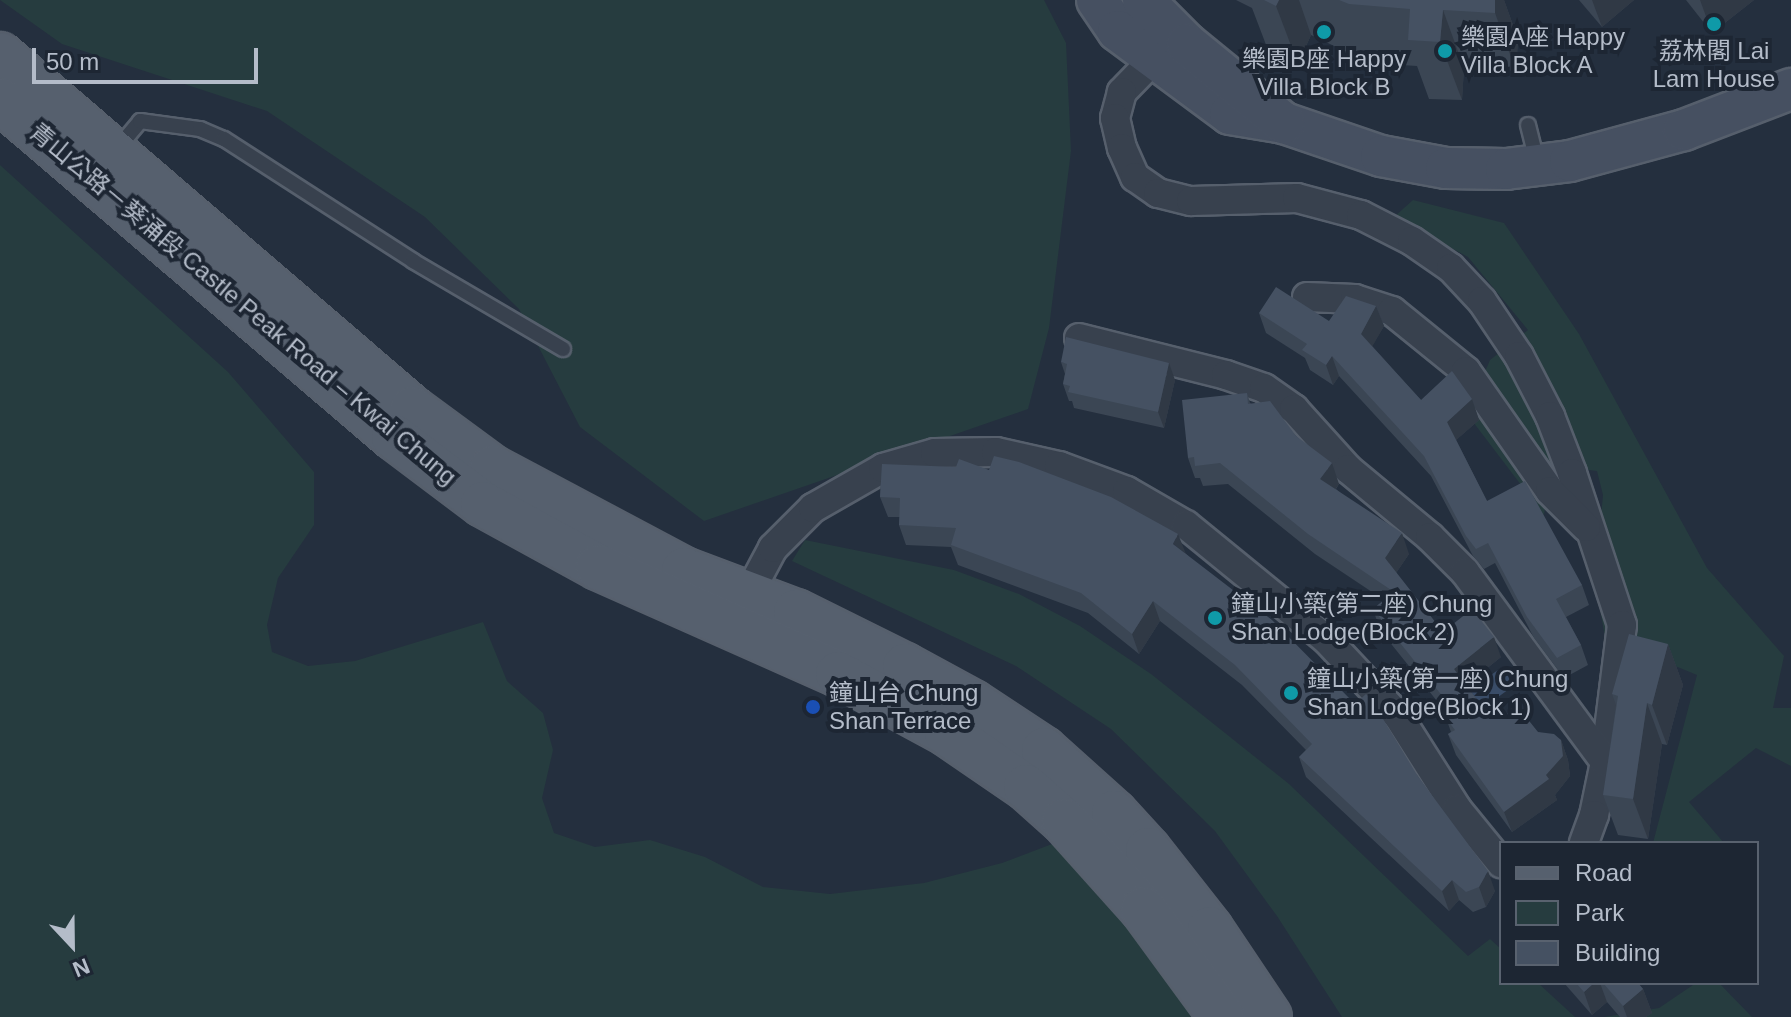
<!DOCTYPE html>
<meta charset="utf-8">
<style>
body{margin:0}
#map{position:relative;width:1791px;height:1017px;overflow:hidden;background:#242f3e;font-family:Arial,"Noto Sans TC",sans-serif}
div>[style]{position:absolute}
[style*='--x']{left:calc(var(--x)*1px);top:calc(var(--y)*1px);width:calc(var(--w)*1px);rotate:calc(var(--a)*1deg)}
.green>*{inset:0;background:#263c3f}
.water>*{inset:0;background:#394c67;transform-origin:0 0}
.roads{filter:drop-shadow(2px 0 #565f6c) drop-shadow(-2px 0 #565f6c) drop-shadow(0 2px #565f6c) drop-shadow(0 -2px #565f6c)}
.service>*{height:14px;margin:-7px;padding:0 7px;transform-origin:7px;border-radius:7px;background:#38414e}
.minor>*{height:28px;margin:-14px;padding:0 14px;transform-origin:14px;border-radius:14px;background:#38414e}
.secondary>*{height:40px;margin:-20px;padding:0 20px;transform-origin:20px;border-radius:20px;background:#465061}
.primary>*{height:44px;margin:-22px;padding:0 22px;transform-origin:22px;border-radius:22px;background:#56606e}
.wall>*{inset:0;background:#3b4654}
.shaded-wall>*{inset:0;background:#303945}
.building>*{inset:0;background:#455162}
.dots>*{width:22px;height:22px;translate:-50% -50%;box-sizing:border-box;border:4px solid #1d2633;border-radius:50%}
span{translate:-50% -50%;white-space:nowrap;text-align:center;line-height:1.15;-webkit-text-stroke:8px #1d2633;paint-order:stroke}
.poi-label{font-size:24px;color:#b4bcc9}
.left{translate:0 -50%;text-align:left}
.street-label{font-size:24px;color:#b4bcc9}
.legend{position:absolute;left:1499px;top:841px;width:260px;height:144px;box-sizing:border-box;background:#1d2633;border:2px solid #59626f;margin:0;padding:10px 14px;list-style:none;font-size:24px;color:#b4bcc9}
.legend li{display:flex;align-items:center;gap:16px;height:40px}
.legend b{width:40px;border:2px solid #59626f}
.north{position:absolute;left:32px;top:905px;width:80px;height:80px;-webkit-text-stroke:6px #1d2633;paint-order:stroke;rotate:158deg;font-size:22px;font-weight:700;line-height:32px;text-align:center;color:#b4bcc9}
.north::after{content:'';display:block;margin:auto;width:28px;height:36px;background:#b4bcc9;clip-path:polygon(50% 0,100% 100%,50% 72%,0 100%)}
.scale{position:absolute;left:32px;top:48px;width:226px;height:36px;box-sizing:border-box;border:4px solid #b4bcc9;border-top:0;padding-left:10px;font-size:24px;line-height:28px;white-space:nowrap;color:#b4bcc9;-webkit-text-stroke:6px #1d2633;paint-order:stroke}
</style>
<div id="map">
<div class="green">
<div style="clip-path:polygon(0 0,1044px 0,1066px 43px,1071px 151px,1049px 328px,1028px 409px,704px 521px,580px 427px,519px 309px,425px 217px,267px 111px,62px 44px)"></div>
<div style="clip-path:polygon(0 165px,228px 372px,314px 472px,314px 525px,278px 578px,267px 625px,272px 652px,308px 666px,355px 661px,483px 622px,507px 681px,543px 713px,553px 750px,542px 798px,554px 833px,595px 847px,650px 840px,705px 857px,763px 887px,830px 894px,924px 883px,1002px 863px,1052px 844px,1107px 895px,1197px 1017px,0 1017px)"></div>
<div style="clip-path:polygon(1413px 200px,1504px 223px,1579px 334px,1707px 568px,1784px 656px,1773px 708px,1791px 708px,1791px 766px,1756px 748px,1689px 802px,1724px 843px,1653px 843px,1697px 675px,1605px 637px,1595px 582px,1603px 495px,1597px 471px,1552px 465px,1544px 515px,1467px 414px,1490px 360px,1528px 330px,1468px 257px,1394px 217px)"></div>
<div style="clip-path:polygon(805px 540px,954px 570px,1019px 594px,1080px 626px,1151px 674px,1289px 784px,1468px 956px,1490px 939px,1501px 949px,1501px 983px,1538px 983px,1575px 1017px,1342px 1017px,1277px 916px,1215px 831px,1111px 729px,1016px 666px,792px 561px)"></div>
<div style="clip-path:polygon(1696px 983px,1719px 983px,1752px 1017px,1604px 1017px,1659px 1008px)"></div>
</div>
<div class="water">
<div style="left:1502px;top:667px;width:22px;height:75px;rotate:54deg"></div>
</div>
<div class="roads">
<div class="service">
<div style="--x:1528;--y:125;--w:38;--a:76"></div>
<div style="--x:116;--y:150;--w:38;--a:-50"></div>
<div style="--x:140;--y:121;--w:61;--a:7.6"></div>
<div style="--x:200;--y:129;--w:26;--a:23"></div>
<div style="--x:224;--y:139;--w:225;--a:32.8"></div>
<div style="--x:413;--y:261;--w:174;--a:30.4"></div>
</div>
<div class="minor">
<div style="--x:1171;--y:51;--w:20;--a:153"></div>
<div style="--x:1153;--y:60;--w:45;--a:134.1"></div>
<div style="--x:1122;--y:92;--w:27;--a:105"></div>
<div style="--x:1115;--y:118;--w:31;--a:77"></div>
<div style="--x:1122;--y:148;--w:32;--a:66"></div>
<div style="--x:1135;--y:177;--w:28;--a:35"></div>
<div style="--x:1158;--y:193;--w:34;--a:14"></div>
<div style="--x:1191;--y:201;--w:106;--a:-1.6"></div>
<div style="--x:1297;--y:198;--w:66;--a:14.9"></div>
<div style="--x:1361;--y:215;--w:57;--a:27"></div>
<div style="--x:1412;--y:241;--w:47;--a:34.7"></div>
<div style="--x:1451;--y:268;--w:45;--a:46.8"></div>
<div style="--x:1482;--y:301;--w:66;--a:56.1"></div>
<div style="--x:1519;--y:356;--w:68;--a:62.7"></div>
<div style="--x:1550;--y:416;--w:61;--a:68.9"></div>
<div style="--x:1572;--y:473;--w:160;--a:71.8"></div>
<div style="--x:1622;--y:625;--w:138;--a:97.1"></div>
<div style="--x:1605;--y:762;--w:54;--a:101.7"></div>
<div style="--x:1594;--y:815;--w:30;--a:110"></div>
<div style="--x:1307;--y:297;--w:48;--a:2.4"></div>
<div style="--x:1355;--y:299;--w:39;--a:18"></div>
<div style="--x:1392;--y:311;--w:95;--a:39"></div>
<div style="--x:1466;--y:371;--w:146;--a:55"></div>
<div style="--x:1550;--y:491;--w:51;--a:45"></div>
<div style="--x:1079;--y:338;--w:152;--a:14.1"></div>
<div style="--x:1226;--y:375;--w:40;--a:18.9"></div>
<div style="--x:1264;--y:388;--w:37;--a:35"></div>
<div style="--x:1294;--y:409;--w:81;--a:48"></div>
<div style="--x:1348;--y:469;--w:107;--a:39.7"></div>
<div style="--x:1430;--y:537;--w:49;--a:45"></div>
<div style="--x:1465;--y:572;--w:236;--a:53.6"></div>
<div style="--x:748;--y:595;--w:53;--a:-62"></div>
<div style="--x:773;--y:548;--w:57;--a:-45"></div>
<div style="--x:813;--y:508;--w:81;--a:-29.7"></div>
<div style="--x:883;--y:468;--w:54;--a:-16.1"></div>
<div style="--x:935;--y:453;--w:61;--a:-0.9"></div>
<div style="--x:996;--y:452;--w:65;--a:12.5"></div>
<div style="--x:1059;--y:466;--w:72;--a:20.2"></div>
<div style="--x:1127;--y:491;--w:68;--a:30"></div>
<div style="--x:1186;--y:525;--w:181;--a:39.2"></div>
<div style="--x:1326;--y:639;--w:105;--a:46.9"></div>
<div style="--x:1398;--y:716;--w:110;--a:57.6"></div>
<div style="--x:1457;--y:809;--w:70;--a:50.8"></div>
</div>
<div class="secondary">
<div style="--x:1097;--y:0;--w:37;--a:56"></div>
<div style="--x:1118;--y:31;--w:139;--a:36.5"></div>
<div style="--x:1230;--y:114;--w:55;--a:9.5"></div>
<div style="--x:1284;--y:123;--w:102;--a:18.8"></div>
<div style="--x:1381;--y:156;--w:66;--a:10.5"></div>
<div style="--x:1446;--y:168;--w:60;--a:1"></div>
<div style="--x:1506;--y:169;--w:64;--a:-7.1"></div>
<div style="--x:1570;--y:161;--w:118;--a:-15.2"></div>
<div style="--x:1684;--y:130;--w:115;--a:-21"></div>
<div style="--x:1143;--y:0;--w:62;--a:45"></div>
<div style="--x:1187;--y:44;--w:125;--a:39.2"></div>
</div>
<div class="primary">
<div style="--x:0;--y:55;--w:543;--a:40.67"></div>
<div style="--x:412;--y:409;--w:99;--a:36.4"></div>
<div style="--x:492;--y:468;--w:217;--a:28"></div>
<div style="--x:684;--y:570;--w:120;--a:20.6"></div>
<div style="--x:796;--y:612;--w:122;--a:26.4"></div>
<div style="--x:905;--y:666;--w:77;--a:28.6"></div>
<div style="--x:973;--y:703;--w:85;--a:33.5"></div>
<div style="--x:1044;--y:750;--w:94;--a:42"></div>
<div style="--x:1114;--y:813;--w:50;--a:47.4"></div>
<div style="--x:1148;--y:850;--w:100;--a:51.9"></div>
<div style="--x:1210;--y:929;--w:106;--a:56.2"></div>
<div style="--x:0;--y:100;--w:518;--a:40.54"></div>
<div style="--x:394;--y:437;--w:111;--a:37"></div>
<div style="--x:483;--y:504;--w:131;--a:28.7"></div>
<div style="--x:598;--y:567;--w:263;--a:24"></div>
<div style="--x:838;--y:674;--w:124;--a:28.4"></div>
<div style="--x:947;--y:733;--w:96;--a:34.4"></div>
<div style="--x:1026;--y:787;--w:51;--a:41.8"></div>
<div style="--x:1064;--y:821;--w:118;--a:48.1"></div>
<div style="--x:1143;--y:909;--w:134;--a:53.8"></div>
</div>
</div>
<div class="wall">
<div style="clip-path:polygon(1236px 0,1504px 0,1518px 39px,1516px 71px,1464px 68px,1462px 100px,1429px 99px,1417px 66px,1370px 63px,1311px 35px,1298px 64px,1268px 50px,1252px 8px)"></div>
<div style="clip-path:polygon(1579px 0,1634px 0,1602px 27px)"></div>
<div style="clip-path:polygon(1686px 0,1754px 0,1712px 33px)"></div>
<div style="clip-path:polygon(1376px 306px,1384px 326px,1372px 346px,1421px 400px,1472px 399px,1479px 420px,1456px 440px,1487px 501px,1582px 585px,1589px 605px,1566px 617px,1581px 645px,1588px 665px,1564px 678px,1534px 638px,1495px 563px,1484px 569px,1473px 556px,1431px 476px,1339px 376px,1333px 385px,1310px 370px,1305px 358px,1266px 333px,1259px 313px,1329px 321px)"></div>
<div style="clip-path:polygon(1061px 362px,1175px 380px,1164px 428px,1074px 408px,1072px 401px,1069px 401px,1063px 384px,1065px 374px)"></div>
<div style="clip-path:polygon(1247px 393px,1250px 403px,1296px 436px,1339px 484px,1336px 489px,1409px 554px,1396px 573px,1443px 632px,1501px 657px,1466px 685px,1484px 709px,1538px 732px,1561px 740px,1568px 760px,1570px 776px,1555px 795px,1557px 800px,1512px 832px,1456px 755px,1448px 734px,1451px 732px,1446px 718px,1449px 716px,1380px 630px,1373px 609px,1384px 600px,1315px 554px,1228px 484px,1203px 486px,1200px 478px,1195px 478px,1188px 458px)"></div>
<div style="clip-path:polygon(882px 464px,1185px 553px,1417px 775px,1495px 891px,1486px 907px,1473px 912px,1459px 900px,1449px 911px,1306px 777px,1299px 757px,1306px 750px,1242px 685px,1160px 621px,1139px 654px,1088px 613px,958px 565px,951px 547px,906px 545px,899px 525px,900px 517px,888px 517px,880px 497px)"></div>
<div style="clip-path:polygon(1668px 644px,1683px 685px,1667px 745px,1662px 744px,1648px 839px,1618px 835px,1603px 795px,1616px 705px,1612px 694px)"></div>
<div style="clip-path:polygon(1564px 983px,1638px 983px,1643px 989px,1652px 1013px,1646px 1017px,1620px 1017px,1607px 1002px,1592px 1015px)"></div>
</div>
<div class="shaded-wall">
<div style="clip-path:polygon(1279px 0,1299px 0,1311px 35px,1298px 64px,1276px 6px)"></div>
<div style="clip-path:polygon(1492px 0,1504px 0,1518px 39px,1516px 71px,1495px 13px)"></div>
<div style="clip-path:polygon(1592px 0,1634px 0,1602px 27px)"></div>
<div style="clip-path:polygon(1700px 0,1754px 0,1712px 33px)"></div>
<div style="clip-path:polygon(1443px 10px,1464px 68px,1462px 100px,1440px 42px)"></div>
<div style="clip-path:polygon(1376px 306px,1384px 326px,1368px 354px,1361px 334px)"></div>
<div style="clip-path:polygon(1332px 356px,1339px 376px,1333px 385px,1326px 365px)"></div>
<div style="clip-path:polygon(1169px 363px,1175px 380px,1164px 428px,1158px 412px)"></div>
<div style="clip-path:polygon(1472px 399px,1479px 420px,1454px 442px,1447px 422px)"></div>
<div style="clip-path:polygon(1332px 463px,1339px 484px,1328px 499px,1320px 479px)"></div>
<div style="clip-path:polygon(1402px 533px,1409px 554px,1392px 579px,1385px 558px)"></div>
<div style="clip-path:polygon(1178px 534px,1186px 554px,1173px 544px)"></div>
<div style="clip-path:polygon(1153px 601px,1160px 621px,1139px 654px,1132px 634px)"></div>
<div style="clip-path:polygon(1494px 637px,1501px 657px,1461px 689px,1454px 669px)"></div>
<div style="clip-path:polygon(1668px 644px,1683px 685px,1667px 745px,1652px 705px)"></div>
<div style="clip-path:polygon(1647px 703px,1662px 744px,1648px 839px,1633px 799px)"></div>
<div style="clip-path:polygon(1561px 740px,1568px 760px,1570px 776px,1555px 795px,1557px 800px,1512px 832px,1504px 812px)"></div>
<div style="clip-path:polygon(1488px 871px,1495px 891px,1486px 907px,1479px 887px)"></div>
<div style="clip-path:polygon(1452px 880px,1459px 900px,1449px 911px,1442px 891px)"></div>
<div style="clip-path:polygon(1594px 983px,1600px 983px,1607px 1002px,1592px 1015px,1584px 992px)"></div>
<div style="clip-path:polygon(1643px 989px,1652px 1013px,1646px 1017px,1627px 1017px,1623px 1006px)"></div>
</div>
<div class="building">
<div style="clip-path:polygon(1264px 0,1279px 0,1276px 6px)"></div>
<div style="clip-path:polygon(1339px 0,1495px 0,1495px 13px,1443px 10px,1440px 42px,1408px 40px,1410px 9px,1349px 4px)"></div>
<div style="clip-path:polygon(1276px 287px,1329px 321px,1346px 296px,1376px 306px,1361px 334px,1421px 400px,1452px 371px,1472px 399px,1447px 422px,1487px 501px,1525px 481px,1582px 585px,1556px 599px,1581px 645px,1557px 658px,1527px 617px,1488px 543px,1476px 549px,1466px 536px,1424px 456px,1332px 356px,1326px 365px,1302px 350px,1307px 344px,1259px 313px)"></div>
<div style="clip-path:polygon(1066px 337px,1169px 363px,1158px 412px,1068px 392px,1070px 386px,1063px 384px,1067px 364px,1061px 362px)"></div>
<div style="clip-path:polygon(1247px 393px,1248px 404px,1270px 401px,1296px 436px,1332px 463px,1320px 479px,1402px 533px,1385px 558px,1443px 632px,1472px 609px,1494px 637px,1454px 669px,1484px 709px,1526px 717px,1538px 732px,1554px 734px,1561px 740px,1563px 756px,1546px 775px,1549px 779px,1504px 812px,1448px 734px,1455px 730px,1446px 718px,1455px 712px,1373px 609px,1394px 592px,1308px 534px,1220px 463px,1195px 466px,1194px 457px,1188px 458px,1182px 400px)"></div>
<div style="clip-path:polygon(994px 456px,1019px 462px,1111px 497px,1178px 534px,1173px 544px,1272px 620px,1355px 704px,1366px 694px,1371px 699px,1417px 775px,1488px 871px,1479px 887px,1466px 892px,1452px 880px,1442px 891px,1299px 757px,1312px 744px,1235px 665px,1153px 601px,1132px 634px,1081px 593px,951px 545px,956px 528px,899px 525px,900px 498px,880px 497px,882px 464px,956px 467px,959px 459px,989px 470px)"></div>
<div style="clip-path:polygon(1629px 634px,1668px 644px,1652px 705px,1647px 703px,1633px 799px,1603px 795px,1618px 696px,1612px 694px)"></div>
<div style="clip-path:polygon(1576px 983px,1594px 983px,1584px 992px)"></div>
<div style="clip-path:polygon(1603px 983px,1638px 983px,1643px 989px,1623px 1006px)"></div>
</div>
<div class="dots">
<div style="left:1714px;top:24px;background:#0f9aa8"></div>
<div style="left:1324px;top:32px;background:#0f9aa8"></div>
<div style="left:1445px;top:51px;background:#0f9aa8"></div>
<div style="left:1215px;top:618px;background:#0f9aa8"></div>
<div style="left:1291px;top:693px;background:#0f9aa8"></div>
<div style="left:813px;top:707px;background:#1a4fb4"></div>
</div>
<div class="poi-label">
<span class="left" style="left:1461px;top:51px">樂園A座 Happy<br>Villa Block A</span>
<span style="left:1714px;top:65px">荔林閣 Lai<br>Lam House</span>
<span style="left:1324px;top:73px">樂園B座 Happy<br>Villa Block B</span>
<span class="left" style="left:1231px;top:618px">鐘山小築(第二座) Chung<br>Shan Lodge(Block 2)</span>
<span class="left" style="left:1307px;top:693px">鐘山小築(第一座) Chung<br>Shan Lodge(Block 1)</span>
<span class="left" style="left:829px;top:707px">鐘山台 Chung<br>Shan Terrace</span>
</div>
<div class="street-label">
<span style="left:243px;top:304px;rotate:40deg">青山公路－葵涌段 Castle Peak Road – Kwai Chung</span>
</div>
<ul class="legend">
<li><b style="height:10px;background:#56606e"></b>Road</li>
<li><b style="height:22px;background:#263c3f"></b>Park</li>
<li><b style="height:22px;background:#455162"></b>Building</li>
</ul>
<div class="north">N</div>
<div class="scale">50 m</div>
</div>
